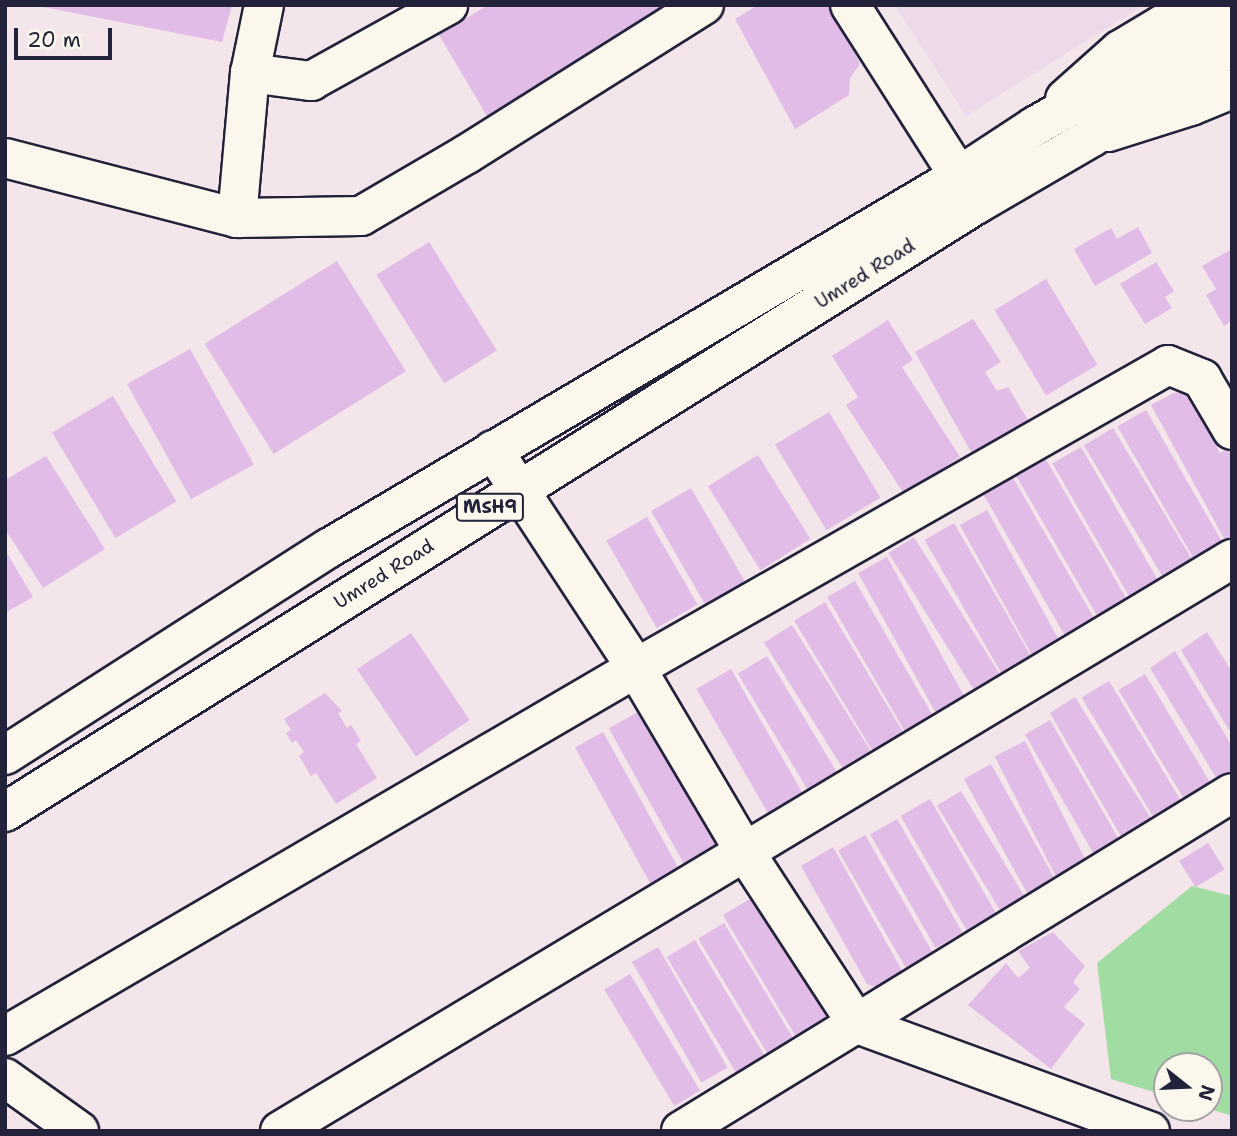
<!DOCTYPE html>
<style>
body{margin:0}
#map{position:relative;width:1237px;height:1136px;overflow:hidden;background:#f3e5ea;font-family:"Shantell Sans",sans-serif}
div>[style]{position:absolute}
[style*='--x']{left:calc(var(--x)*1px);top:calc(var(--y)*1px);width:calc(var(--w)*1px);rotate:calc(var(--a)*1deg)}
.built>*{inset:0;background:#edd9e9}
.green>*{inset:0;background:#a1dda3}
.building>*{inset:0;background:#e0bce7;transform-origin:0 0}
.roads{filter:drop-shadow(2px 0 #22223b) drop-shadow(-2px 0 #22223b) drop-shadow(0 2px #22223b) drop-shadow(0 -2px #22223b)}
.minor>*{height:38px;margin:-19px;padding:0 19px;transform-origin:19px;border-radius:19px;background:#fbf7ec}
.major>*{height:38px;margin:-19px;padding:0 19px;transform-origin:19px;border-radius:19px;background:#fbf7ec}
span{translate:-50% -50%;white-space:nowrap;text-align:center;line-height:1.15;-webkit-text-stroke:7px #fbf7ec;paint-order:stroke}
.shield-label span{padding:2px 5px;background:#fbf7ec;border:2px solid;border-radius:5px;-webkit-text-stroke-width:0}
.shield-label{font-size:18px;color:#22223b;font-weight:700}
.street-label{font-size:19px;color:#22223b}
.frame{position:absolute;inset:0;border:7px solid #22223b;pointer-events:none}
.north{position:absolute;left:1153px;top:1052px;width:70px;height:70px;box-sizing:border-box;background:#fbf7ec;border:2px solid #a4a2a5;border-radius:50%;rotate:108deg;font-size:19px;font-weight:700;line-height:28px;text-align:center;color:#22223b}
.north::after{content:'';display:block;margin:auto;width:24px;height:32px;background:#22223b;clip-path:polygon(50% 0,100% 100%,50% 72%,0 100%)}
.scale{position:absolute;left:14px;top:28px;width:98px;height:32px;box-sizing:border-box;border:4px solid #22223b;border-top:0;padding-left:9px;font-size:21px;line-height:24px;white-space:nowrap;color:#22223b;-webkit-text-stroke:5px #fbf7ec;paint-order:stroke}
</style>
<div id="map">
<div class="built">
<div style="clip-path:polygon(895px 5px,1144px 5px,966px 116px)"></div>
</div>
<div class="green">
<div style="clip-path:polygon(1192px 886px,1232px 896px,1232px 1116px,1207px 1108px,1209px 1066px,1167px 1066px,1167px 1096px,1111px 1079px,1097px 963px)"></div>
</div>
<div class="building">
<div style="clip-path:polygon(33px 5px,232px 5px,222px 42px)"></div>
<div style="clip-path:polygon(488px 5px,668px 5px,487px 116px,439px 35px)"></div>
<div style="clip-path:polygon(758px 5px,831px 5px,860px 64px,850px 78px,849px 95px,795px 129px,735px 19px)"></div>
<div style="clip-path:polygon(1138px 227px,1152px 253px,1095px 286px,1074px 249px,1111px 228px,1117px 239px)"></div>
<div style="left:429px;top:242px;width:128px;height:62px;rotate:58deg"></div>
<div style="clip-path:polygon(1232px 249px,1232px 321px,1224px 326px,1206px 295px,1216px 289px,1202px 266px)"></div>
<div style="left:337px;top:261px;width:130px;height:156px;rotate:58deg"></div>
<div style="clip-path:polygon(1156px 262px,1174px 291px,1165px 297px,1172px 308px,1145px 324px,1120px 284px)"></div>
<div style="left:1046px;top:279px;width:100px;height:60px;rotate:59deg"></div>
<div style="clip-path:polygon(973px 319px,1001px 362px,985px 372px,997px 391px,1008px 387px,1032px 427px,975px 459px,915px 352px)"></div>
<div style="clip-path:polygon(888px 320px,913px 360px,902px 367px,960px 457px,904px 494px,846px 405px,858px 397px,832px 356px)"></div>
<div style="left:190px;top:349px;width:132px;height:72px;rotate:61deg"></div>
<div style="clip-path:polygon(1183px 392px,1191px 396px,1198px 405px,1220px 453px,1228px 448px,1232px 455px,1232px 553px,1151px 405px,1174px 393px)"></div>
<div style="left:113px;top:396px;width:123px;height:71px;rotate:59deg"></div>
<div style="left:1146px;top:410px;width:155px;height:33px;rotate:60deg"></div>
<div style="left:829px;top:412px;width:100px;height:63px;rotate:59deg"></div>
<div style="left:1113px;top:428px;width:169px;height:34px;rotate:59deg"></div>
<div style="left:1081px;top:447px;width:158px;height:33px;rotate:60deg"></div>
<div style="left:758px;top:455px;width:99px;height:59px;rotate:58deg"></div>
<div style="clip-path:polygon(46px 456px,105px 549px,43px 588px,5px 529px,5px 480px)"></div>
<div style="left:1044px;top:456px;width:177px;height:34px;rotate:60deg"></div>
<div style="left:1012px;top:476px;width:175px;height:34px;rotate:60deg"></div>
<div style="left:691px;top:488px;width:109px;height:46px;rotate:60deg"></div>
<div style="left:987px;top:510px;width:156px;height:31px;rotate:61deg"></div>
<div style="left:647px;top:517px;width:101px;height:47px;rotate:60deg"></div>
<div style="left:954px;top:523px;width:155px;height:34px;rotate:60deg"></div>
<div style="left:914px;top:537px;width:164px;height:30px;rotate:58deg"></div>
<div style="clip-path:polygon(5px 550px,33px 597px,5px 613px)"></div>
<div style="left:887px;top:557px;width:165px;height:33px;rotate:61deg"></div>
<div style="left:855px;top:581px;width:155px;height:32px;rotate:60deg"></div>
<div style="left:825px;top:602px;width:163px;height:36px;rotate:59deg"></div>
<div style="left:792px;top:625px;width:155px;height:33px;rotate:58deg"></div>
<div style="clip-path:polygon(1207px 632px,1232px 672px,1232px 735px,1181px 650px)"></div>
<div style="left:411px;top:633px;width:105px;height:65px;rotate:56deg"></div>
<div style="clip-path:polygon(1175px 651px,1232px 746px,1232px 776px,1220px 784px,1150px 668px)"></div>
<div style="left:767px;top:656px;width:137px;height:34px;rotate:59deg"></div>
<div style="left:731px;top:669px;width:152px;height:40px;rotate:60deg"></div>
<div style="left:1145px;top:674px;width:132px;height:31px;rotate:59deg"></div>
<div style="left:1109px;top:681px;width:144px;height:32px;rotate:59deg"></div>
<div style="clip-path:polygon(325px 693px,342px 711px,338px 713px,347px 728px,351px 725px,361px 741px,356px 744px,377px 778px,336px 804px,316px 773px,311px 776px,299px 756px,304px 752px,296px 740px,292px 743px,286px 733px,291px 730px,284px 719px)"></div>
<div style="clip-path:polygon(1075px 697px,1152px 820px,1122px 838px,1050px 713px)"></div>
<div style="left:649px;top:706px;width:162px;height:46px;rotate:61deg"></div>
<div style="left:1050px;top:720px;width:140px;height:29px;rotate:60deg"></div>
<div style="left:603px;top:732px;width:159px;height:32px;rotate:61deg"></div>
<div style="left:1025px;top:741px;width:135px;height:34px;rotate:63deg"></div>
<div style="left:991px;top:764px;width:135px;height:31px;rotate:61deg"></div>
<div style="left:961px;top:791px;width:128px;height:28px;rotate:59deg"></div>
<div style="left:930px;top:799px;width:134px;height:34px;rotate:60deg"></div>
<div style="left:897px;top:819px;width:131px;height:31px;rotate:60deg"></div>
<div style="left:865px;top:835px;width:135px;height:31px;rotate:60deg"></div>
<div style="left:1208px;top:843px;width:31px;height:34px;rotate:58deg"></div>
<div style="clip-path:polygon(833px 847px,905px 976px,883px 990px,867px 984px,801px 866px)"></div>
<div style="left:758px;top:894px;width:142px;height:41px;rotate:59deg"></div>
<div style="left:724px;top:923px;width:134px;height:30px;rotate:59deg"></div>
<div style="clip-path:polygon(1053px 932px,1085px 966px,1073px 982px,1080px 989px,1064px 1007px,1085px 1024px,1051px 1069px,968px 1005px,1006px 963px,1018px 978px,1030px 968px,1018px 951px)"></div>
<div style="left:695px;top:940px;width:135px;height:33px;rotate:59deg"></div>
<div style="left:658px;top:947px;width:139px;height:30px;rotate:60deg"></div>
<div style="left:630px;top:974px;width:136px;height:30px;rotate:59deg"></div>
</div>
<div class="roads">
<div class="minor">
<div style="--x:264;--y:5;--w:69;--a:101.6"></div>
<div style="--x:250;--y:73;--w:62;--a:7.5"></div>
<div style="--x:311;--y:81;--w:157;--a:-29"></div>
<div style="--x:850;--y:5;--w:236;--a:57.5"></div>
<div style="--x:1065;--y:99;--w:74;--a:-41.7"></div>
<div style="--x:1120;--y:50;--w:87;--a:-31"></div>
<div style="--x:1108;--y:132;--w:87;--a:-17.4"></div>
<div style="--x:1191;--y:106;--w:44;--a:-22.5"></div>
<div style="--x:5;--y:158;--w:240;--a:14.5"></div>
<div style="--x:237;--y:218;--w:124;--a:-0.9"></div>
<div style="--x:361;--y:216;--w:123;--a:-30.3"></div>
<div style="--x:467;--y:154;--w:280;--a:-32.2"></div>
<div style="--x:237;--y:218;--w:146;--a:-84.9"></div>
<div style="--x:493;--y:450;--w:261;--a:56.7"></div>
<div style="--x:636;--y:668;--w:214;--a:59.4"></div>
<div style="--x:745;--y:852;--w:205;--a:56.9"></div>
<div style="--x:857;--y:1024;--w:312;--a:20.1"></div>
<div style="--x:5;--y:1036;--w:730;--a:-30.25"></div>
<div style="--x:636;--y:668;--w:612;--a:-29.66"></div>
<div style="--x:1168;--y:365;--w:37;--a:22"></div>
<div style="--x:1202;--y:379;--w:59;--a:59.5"></div>
<div style="--x:280;--y:1131;--w:1111;--a:-31"></div>
<div style="--x:681;--y:1131;--w:646;--a:-31.53"></div>
</div>
<div class="major">
<div style="--x:5;--y:755;--w:384;--a:-32.6"></div>
<div style="--x:329;--y:548;--w:732;--a:-30.56"></div>
<div style="--x:959;--y:176;--w:91;--a:-33.3"></div>
<div style="--x:1035;--y:126;--w:227;--a:-29.6"></div>
<div style="--x:5;--y:812;--w:1146;--a:-32.03"></div>
<div style="--x:977;--y:204;--w:133;--a:-30.2"></div>
<div style="--x:1092;--y:137;--w:167;--a:-33"></div>
<div style="--x:5;--y:1078;--w:91;--a:35.6"></div>
</div>
</div>
<div class="shield-label">
<span style="left:490px;top:507px">MSH9</span>
</div>
<div class="street-label">
<span style="left:865px;top:274px;rotate:-32deg">Umred Road</span>
<span style="left:384px;top:574px;rotate:-32deg">Umred Road</span>
</div>
<div class="frame"></div>
<div class="north">N</div>
<div class="scale">20 m</div>
</div>
